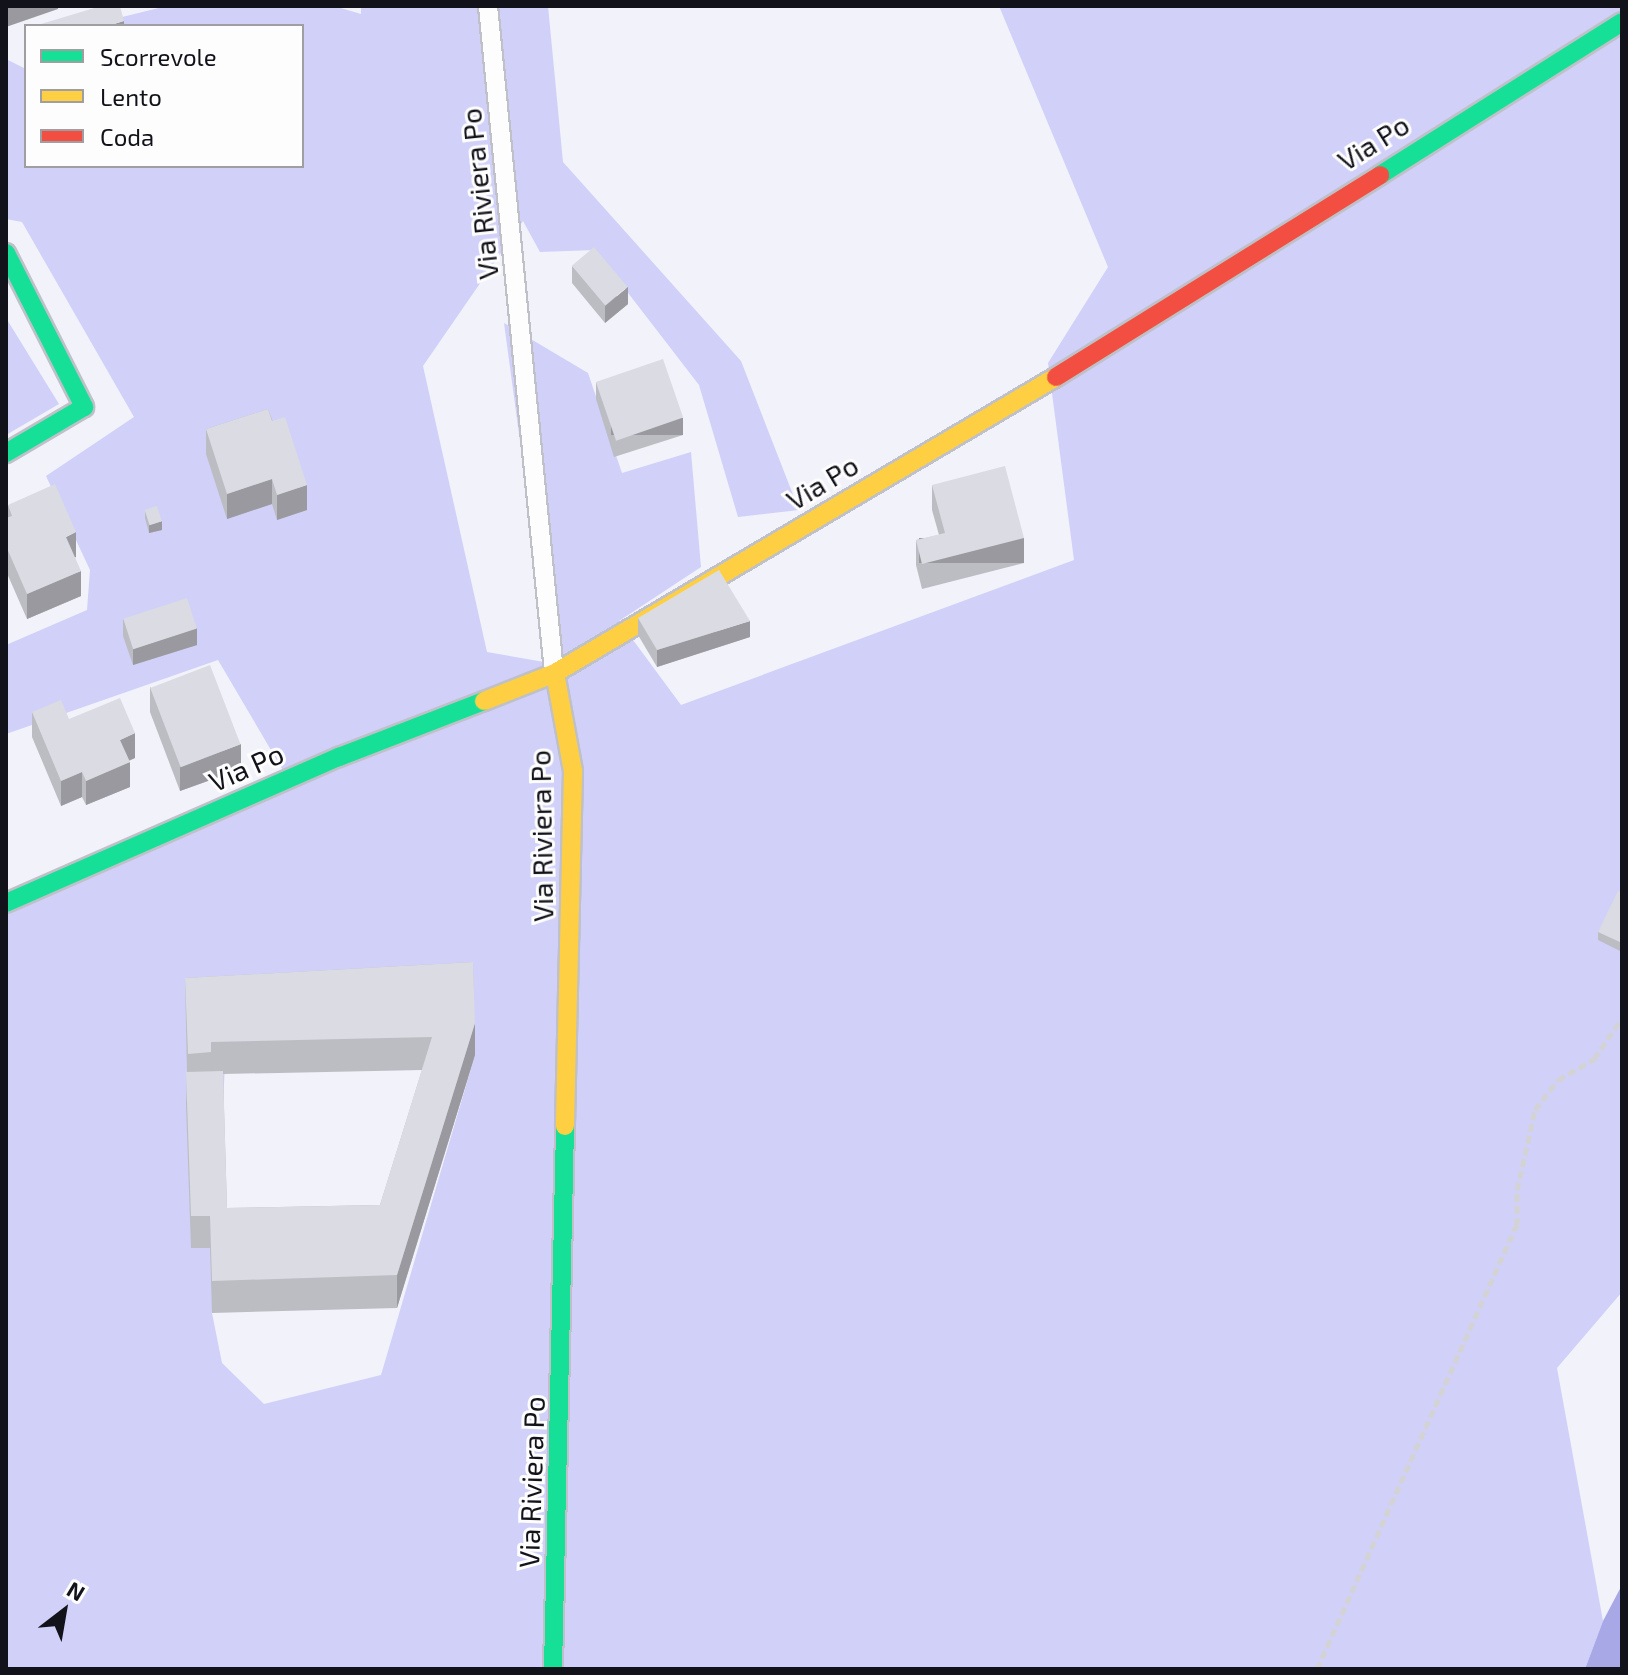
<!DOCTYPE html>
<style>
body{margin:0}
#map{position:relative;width:1628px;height:1675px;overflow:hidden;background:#f2f2fa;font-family:"Exo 2",sans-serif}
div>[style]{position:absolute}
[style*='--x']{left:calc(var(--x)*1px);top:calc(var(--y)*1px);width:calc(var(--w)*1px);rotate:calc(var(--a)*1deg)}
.green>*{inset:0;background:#d0d0f9}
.water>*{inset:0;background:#a8a8e6}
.path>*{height:5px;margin-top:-2.5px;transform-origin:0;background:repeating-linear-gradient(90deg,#d3d3d5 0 8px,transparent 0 12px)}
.roads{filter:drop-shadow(2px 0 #bfc0c8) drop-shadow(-2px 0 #bfc0c8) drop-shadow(0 2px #bfc0c8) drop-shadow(0 -2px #bfc0c8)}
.lane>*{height:18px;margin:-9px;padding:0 9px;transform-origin:9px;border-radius:9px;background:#fdfdfe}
.fast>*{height:18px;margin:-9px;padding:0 9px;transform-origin:9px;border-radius:9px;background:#16e098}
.slow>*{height:18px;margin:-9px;padding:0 9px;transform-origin:9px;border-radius:9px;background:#ffcf43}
.jam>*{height:18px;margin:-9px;padding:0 9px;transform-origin:9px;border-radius:9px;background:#f24e42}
.wall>*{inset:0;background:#bcbcc3}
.shaded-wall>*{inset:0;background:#99999f;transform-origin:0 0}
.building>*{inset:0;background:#dbdbe3;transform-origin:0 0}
span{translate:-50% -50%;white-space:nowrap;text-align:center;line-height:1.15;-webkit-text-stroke:6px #fdfdfd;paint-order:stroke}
.street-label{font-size:28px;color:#12121a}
.frame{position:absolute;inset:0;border:8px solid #12121a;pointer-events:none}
.legend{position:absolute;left:24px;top:24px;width:280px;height:144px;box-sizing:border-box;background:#fdfdfd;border:2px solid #9f9fa2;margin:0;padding:10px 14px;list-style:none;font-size:24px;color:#12121a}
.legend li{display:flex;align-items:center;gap:16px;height:40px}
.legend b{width:40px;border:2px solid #9f9fa2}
.north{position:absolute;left:24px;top:1571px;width:80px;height:80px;-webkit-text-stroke:6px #fdfdfd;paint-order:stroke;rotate:31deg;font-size:22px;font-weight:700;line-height:32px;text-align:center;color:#12121a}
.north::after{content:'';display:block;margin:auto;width:28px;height:36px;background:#12121a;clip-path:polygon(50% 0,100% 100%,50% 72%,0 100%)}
</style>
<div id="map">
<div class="green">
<div style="clip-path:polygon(evenodd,167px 6px,334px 6px,361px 14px,361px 6px,548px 6px,563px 162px,741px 361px,799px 510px,738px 517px,699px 385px,595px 250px,540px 252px,523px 221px,423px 366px,487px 652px,550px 663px,504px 323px,588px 373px,622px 473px,691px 452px,701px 567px,619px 621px,681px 705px,1074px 560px,1048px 363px,1108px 267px,999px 6px,1622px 6px,1622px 1292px,1557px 1368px,1603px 1621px,1585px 1669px,6px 1669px,6px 905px,288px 779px,218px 660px,6px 734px,6px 645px,87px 610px,90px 570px,46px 476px,134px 417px,22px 222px,6px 219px,6px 59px,26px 69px,26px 166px,302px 166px,302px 26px,121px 26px,118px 18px,167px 6px,228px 1008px,475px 1055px,381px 1375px,264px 1404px,222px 1363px,212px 1313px,228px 1008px)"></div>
<div style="clip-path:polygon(6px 318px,59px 404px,6px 435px)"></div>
</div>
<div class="water">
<div style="clip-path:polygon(1622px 1585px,1622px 1669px,1585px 1669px,1603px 1621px)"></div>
</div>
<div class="path">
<div style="--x:1317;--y:1669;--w:487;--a:-65.8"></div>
<div style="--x:1517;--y:1225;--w:35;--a:-90"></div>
<div style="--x:1517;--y:1190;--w:82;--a:-77.3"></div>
<div style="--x:1535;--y:1110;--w:38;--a:-53"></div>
<div style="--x:1558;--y:1080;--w:42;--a:-30.3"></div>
<div style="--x:1594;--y:1059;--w:50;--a:-55.7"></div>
</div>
<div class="roads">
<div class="lane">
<div style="--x:488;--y:6;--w:669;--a:84.34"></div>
</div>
<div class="fast">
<div style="--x:1380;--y:175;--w:286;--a:-32.3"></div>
<div style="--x:6;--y:253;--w:173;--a:63.1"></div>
<div style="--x:84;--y:407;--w:91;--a:149.5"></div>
<div style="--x:6;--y:903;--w:364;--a:-23.7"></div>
<div style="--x:339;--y:757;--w:155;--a:-21.1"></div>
<div style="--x:553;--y:1669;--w:543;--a:-88.73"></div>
</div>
<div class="slow">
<div style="--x:555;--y:673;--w:100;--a:79.6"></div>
<div style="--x:573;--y:771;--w:355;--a:91.3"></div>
<div style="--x:484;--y:701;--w:76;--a:-21.5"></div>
<div style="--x:555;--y:673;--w:582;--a:-30.58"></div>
</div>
<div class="jam">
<div style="--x:1056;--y:377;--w:382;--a:-31.9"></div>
</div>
</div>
<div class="wall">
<div style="clip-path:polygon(572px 266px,628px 304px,605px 323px,572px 283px)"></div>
<div style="clip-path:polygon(596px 382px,683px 435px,614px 457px,596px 399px)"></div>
<div style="clip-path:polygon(268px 409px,307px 510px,277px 520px,272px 504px,227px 519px,206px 454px,206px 429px)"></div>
<div style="clip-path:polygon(932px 485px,1024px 563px,922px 589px,916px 565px,916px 540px,939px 535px,932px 510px)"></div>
<div style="clip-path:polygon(8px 505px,76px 557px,75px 557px,81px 596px,27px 619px,6px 571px,6px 518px,8px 517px)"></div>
<div style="clip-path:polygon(145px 510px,162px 530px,149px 533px,145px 518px)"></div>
<div style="clip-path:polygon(638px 618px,750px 637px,657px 667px,638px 635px)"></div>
<div style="clip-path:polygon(123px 619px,197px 645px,133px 665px,123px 636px)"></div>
<div style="clip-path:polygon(150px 687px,241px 769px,180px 791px,150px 712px)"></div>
<div style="clip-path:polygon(32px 712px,69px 719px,135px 758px,129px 761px,130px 787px,86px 805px,82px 797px,61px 806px,32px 737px)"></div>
<div style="clip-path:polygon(1622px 893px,1622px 952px,1598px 940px,1598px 932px)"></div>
<div style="clip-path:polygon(evenodd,473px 962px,475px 1055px,397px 1308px,212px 1313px,210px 1248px,191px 1248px,186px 1104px,187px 1072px,185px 978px,473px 962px,422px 1070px,380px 1205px,227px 1208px,223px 1074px,422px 1070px)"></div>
</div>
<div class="shaded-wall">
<div style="clip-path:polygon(6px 6px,58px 6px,58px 9px,6px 27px)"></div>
<div style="clip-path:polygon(124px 21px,124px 26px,114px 26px,114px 24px)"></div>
<div style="clip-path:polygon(628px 287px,628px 304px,605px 323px,605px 306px)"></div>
<div style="left:683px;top:418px;width:17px;height:72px;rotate:90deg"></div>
<div style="clip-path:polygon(272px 479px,272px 504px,227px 519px,227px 494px)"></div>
<div style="clip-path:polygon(307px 485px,307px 510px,277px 520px,277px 495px)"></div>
<div style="clip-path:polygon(162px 521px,162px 530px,149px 533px,149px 525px)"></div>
<div style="clip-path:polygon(76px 532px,76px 557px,66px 562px,66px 537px)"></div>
<div style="left:1024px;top:538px;width:25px;height:105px;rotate:90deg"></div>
<div style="clip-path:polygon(81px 571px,81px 596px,27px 619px,27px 594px)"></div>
<div style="clip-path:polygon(750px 621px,750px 637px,657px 667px,657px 650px)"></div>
<div style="clip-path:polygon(197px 628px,197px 645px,133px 665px,133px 649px)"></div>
<div style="clip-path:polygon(135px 733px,135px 758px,120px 764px,120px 740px)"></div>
<div style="clip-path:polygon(241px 744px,241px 769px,180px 791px,180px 767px)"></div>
<div style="clip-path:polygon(130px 762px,130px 787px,86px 805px,86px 781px)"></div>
<div style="clip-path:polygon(82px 772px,82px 797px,61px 806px,61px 781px)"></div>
<div style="clip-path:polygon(475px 1023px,475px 1055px,397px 1308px,397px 1275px)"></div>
</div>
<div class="building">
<div style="clip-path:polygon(101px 6px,120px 6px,124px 21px,114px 24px,115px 26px,42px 26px,41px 24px)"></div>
<div style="left:594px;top:247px;width:52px;height:29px;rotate:50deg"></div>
<div style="left:663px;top:359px;width:62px;height:71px;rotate:71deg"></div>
<div style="clip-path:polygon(268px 409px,272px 421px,285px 417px,307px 485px,277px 495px,272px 479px,227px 494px,206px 429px)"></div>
<div style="clip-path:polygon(1005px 466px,1024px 538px,922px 564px,916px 540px,945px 533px,932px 485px)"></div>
<div style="clip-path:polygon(55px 484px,76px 532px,66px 537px,81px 571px,27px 594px,6px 546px,6px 518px,12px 516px,8px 505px)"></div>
<div style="left:157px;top:506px;width:16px;height:13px;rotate:72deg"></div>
<div style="clip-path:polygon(719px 570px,750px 621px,657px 650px,638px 618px)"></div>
<div style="left:187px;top:598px;width:32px;height:67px;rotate:72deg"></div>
<div style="left:210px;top:665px;width:85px;height:64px;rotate:69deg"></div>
<div style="clip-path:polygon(120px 698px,135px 733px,120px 740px,130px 762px,86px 781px,82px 772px,61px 781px,32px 712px,61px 700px,69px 719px)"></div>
<div style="clip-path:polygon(1618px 891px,1622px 893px,1622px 943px,1598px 932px)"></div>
<div style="clip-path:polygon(473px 962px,475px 1023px,397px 1275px,212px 1281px,210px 1216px,191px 1216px,186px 1072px,223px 1071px,227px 1208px,380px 1205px,432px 1037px,211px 1042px,211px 1052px,188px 1054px,185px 978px)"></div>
</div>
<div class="street-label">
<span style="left:1373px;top:142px;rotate:-32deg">Via Po</span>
<span style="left:479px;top:194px;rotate:-96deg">Via Riviera Po</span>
<span style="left:822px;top:482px;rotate:-31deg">Via Po</span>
<span style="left:246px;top:767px;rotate:-24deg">Via Po</span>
<span style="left:541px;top:836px;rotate:-91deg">Via Riviera Po</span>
<span style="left:531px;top:1482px;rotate:-88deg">Via Riviera Po</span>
</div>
<div class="frame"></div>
<ul class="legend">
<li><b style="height:10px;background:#16e098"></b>Scorrevole</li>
<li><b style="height:10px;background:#ffcf43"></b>Lento</li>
<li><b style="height:10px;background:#f24e42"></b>Coda</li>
</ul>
<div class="north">N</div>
</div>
